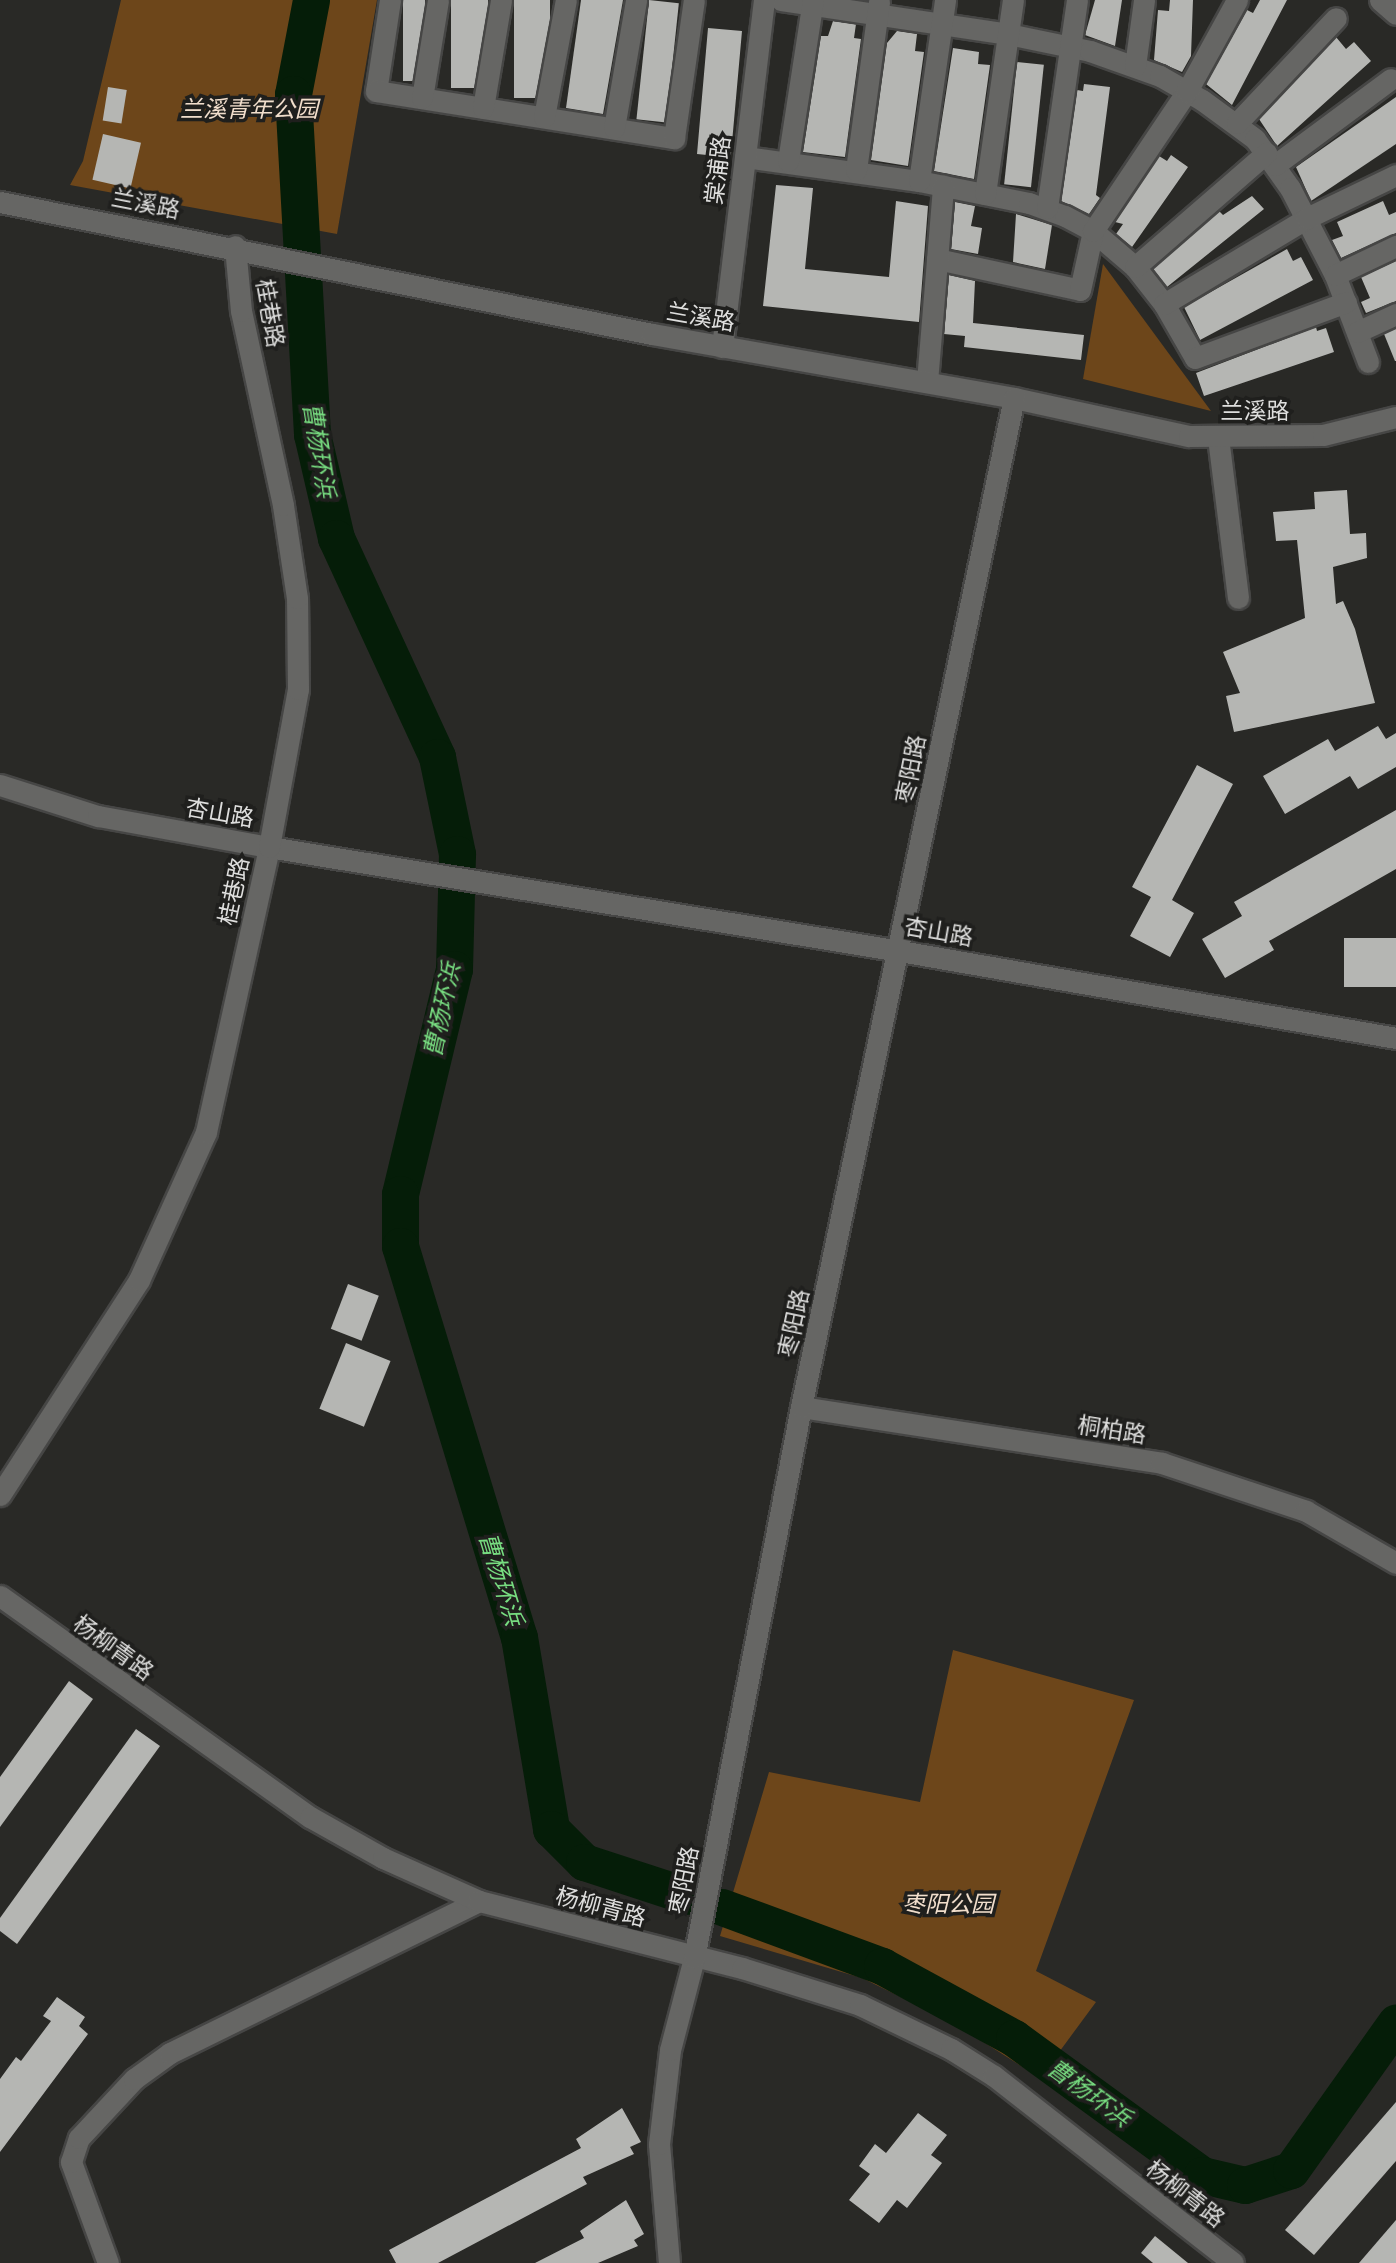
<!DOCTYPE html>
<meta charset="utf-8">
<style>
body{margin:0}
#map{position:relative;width:1396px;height:2263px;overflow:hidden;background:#292926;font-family:"IBM Plex Serif","Noto Sans SC",serif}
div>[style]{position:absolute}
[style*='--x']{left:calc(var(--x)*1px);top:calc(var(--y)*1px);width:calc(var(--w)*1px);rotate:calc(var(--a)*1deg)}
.green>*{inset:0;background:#6d461a}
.river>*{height:37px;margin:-18.5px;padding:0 18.5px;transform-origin:18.5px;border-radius:18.5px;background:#051d08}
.building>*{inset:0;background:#b5b6b3;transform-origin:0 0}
.roads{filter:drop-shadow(2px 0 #464645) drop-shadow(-2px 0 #464645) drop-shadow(0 2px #464645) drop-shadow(0 -2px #464645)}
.street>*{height:21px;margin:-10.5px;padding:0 10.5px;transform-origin:10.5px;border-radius:10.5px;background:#666664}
.secondary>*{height:21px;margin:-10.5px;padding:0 10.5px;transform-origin:10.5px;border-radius:10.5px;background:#666664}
span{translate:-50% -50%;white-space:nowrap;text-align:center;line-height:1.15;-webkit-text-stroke:7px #1f1f1d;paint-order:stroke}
.park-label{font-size:23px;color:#f1decc;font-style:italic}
.street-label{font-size:23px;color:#dededd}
.water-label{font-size:24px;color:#77dc80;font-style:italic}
</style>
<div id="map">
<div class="green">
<div style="clip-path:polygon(121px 0,377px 0,337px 234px,70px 185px,83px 161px)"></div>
<div style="clip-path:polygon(1103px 264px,1211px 411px,1083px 379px)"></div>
<div style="clip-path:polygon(953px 1650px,1134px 1700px,1036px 1971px,1096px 2002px,1040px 2078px,952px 2022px,862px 1978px,720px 1936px,769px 1772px,920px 1802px)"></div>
</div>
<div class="river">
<div style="--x:311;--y:0;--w:96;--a:100.8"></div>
<div style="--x:293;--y:94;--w:341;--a:86.8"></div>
<div style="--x:312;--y:434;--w:107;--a:77"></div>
<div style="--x:336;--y:538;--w:241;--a:65.2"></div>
<div style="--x:437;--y:757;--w:99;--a:78.3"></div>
<div style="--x:457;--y:854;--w:115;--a:91.5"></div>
<div style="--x:454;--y:969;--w:231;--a:103.5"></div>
<div style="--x:400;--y:1194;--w:52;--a:90"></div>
<div style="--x:400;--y:1246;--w:409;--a:73.1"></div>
<div style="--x:519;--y:1637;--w:195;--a:80.5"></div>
<div style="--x:551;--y:1829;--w:47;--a:45"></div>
<div style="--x:584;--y:1862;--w:109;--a:18.1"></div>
<div style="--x:722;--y:1907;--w:171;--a:20.2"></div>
<div style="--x:882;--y:1966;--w:150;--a:28.6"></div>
<div style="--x:1014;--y:2038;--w:233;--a:36.1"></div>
<div style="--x:1202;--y:2175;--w:44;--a:13.1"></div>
<div style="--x:1245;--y:2185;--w:48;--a:-18.1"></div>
<div style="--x:1291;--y:2170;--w:181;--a:-54.6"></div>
</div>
<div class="building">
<div style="left:403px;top:0;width:22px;height:81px"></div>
<div style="left:451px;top:0;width:37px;height:88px"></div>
<div style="left:514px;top:0;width:36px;height:98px"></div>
<div style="clip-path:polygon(581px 0,623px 0,603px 114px,566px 108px)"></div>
<div style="left:649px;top:0;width:30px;height:120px;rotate:6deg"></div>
<div style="clip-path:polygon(1095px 0,1122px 0,1115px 46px,1085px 35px)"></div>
<div style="clip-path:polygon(1170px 0,1193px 0,1191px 56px,1182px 72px,1154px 60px,1158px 10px,1169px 11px)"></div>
<div style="clip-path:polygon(1260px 0,1287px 0,1232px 105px,1206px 84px,1247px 10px,1253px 13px)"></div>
<div style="clip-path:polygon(833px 21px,856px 24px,854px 38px,861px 39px,845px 157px,803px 152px,821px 36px,828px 36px)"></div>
<div style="clip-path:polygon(708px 28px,742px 31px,730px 165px,706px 163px,707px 155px,697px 154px)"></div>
<div style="clip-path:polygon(897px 31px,917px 34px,915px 51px,924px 52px,908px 166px,871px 160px,887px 43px)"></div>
<div style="clip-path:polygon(1336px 37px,1346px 49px,1354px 42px,1371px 61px,1277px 146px,1259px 119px)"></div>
<div style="clip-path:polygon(953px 48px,979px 52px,978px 64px,990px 65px,974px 179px,934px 171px)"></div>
<div style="left:1017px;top:62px;width:27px;height:123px;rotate:6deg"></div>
<div style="clip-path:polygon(1084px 84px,1110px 87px,1096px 195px,1100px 198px,1089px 214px,1061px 201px,1077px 90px,1083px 91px)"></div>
<div style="left:108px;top:87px;width:19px;height:34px;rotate:9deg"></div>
<div style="clip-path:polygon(1396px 97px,1396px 144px,1311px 201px,1296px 167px)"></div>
<div style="left:103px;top:134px;width:39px;height:47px;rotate:13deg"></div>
<div style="clip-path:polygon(1171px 155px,1188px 167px,1132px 247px,1116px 234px,1123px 224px,1115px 222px,1159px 156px,1167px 161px)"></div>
<div style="clip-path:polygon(776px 185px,813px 188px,805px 269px,889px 277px,896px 201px,928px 206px,919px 322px,763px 306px)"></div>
<div style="clip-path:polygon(1252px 196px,1264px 209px,1167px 287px,1153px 269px,1219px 211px,1223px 215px)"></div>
<div style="clip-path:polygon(1383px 201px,1389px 215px,1396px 212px,1396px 233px,1341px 258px,1332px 240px,1343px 236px,1337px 222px)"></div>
<div style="clip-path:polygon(955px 202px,975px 206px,971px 226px,982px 228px,978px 254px,951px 249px)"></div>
<div style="clip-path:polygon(1016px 214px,1052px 225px,1045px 269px,1013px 262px)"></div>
<div style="clip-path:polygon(1287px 249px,1293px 261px,1301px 257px,1313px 280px,1200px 340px,1184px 307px)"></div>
<div style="clip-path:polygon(1396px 261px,1396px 301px,1366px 313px,1361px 302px,1370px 298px,1361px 277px)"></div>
<div style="clip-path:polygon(949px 275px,975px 281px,973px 323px,1084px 335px,1081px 360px,964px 347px,965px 336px,944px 334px)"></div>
<div style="clip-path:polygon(1316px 327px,1317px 331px,1326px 328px,1334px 352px,1204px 396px,1196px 373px)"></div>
<div style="clip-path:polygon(1396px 328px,1396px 361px,1395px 361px,1384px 334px)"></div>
<div style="clip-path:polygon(1347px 490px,1350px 534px,1366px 533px,1367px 558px,1333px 567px,1336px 604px,1343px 601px,1355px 629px,1375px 703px,1234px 732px,1226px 696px,1240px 693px,1223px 652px,1305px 618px,1297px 540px,1276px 541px,1273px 512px,1315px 509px,1314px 492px)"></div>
<div style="clip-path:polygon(1378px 726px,1386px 739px,1396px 733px,1396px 767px,1358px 789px,1350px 776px,1285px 814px,1263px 776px,1328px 739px,1335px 751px)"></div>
<div style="clip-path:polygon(1197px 765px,1233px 784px,1172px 900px,1194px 913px,1170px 957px,1130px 936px,1151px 897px,1132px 887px)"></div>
<div style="clip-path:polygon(1396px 810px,1396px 869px,1269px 941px,1274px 950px,1225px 978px,1202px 939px,1242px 916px,1234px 902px)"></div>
<div style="left:1396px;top:938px;width:49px;height:52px;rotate:90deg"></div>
<div style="left:348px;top:1284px;width:33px;height:48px;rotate:21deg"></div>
<div style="left:346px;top:1343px;width:48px;height:71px;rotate:22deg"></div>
<div style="clip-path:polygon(69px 1681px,93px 1699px,0 1827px,0 1777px)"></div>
<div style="clip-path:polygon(136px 1729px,160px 1746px,17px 1944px,0 1931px,0 1918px)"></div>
<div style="clip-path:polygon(57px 1997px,85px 2017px,79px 2026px,88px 2034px,0 2152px,0 2079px,16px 2057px,21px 2061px,51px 2021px,43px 2016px)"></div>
<div style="clip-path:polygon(1396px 2102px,1396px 2161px,1314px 2255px,1285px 2230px)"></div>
<div style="clip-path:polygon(622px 2108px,641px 2142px,630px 2147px,634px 2154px,583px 2177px,587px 2184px,438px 2263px,396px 2263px,389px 2250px,581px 2148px,576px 2139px)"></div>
<div style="clip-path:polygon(918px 2113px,947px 2135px,931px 2155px,942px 2163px,907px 2208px,897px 2200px,879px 2223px,849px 2200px,870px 2174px,859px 2166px,875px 2144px,886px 2153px)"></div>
<div style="clip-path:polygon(626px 2200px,644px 2234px,634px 2240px,638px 2246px,598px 2263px,535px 2263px,584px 2238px,580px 2231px)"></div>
<div style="clip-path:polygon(1396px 2220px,1396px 2263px,1359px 2263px)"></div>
<div style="clip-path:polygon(1155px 2236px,1188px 2263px,1153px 2263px,1141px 2253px)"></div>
</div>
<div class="roads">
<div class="street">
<div style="--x:390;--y:0;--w:92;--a:98.7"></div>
<div style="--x:376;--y:91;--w:302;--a:9"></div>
<div style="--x:674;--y:138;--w:139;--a:-81.8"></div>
<div style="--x:781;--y:0;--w:230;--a:8.5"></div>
<div style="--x:1008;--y:34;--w:84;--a:11.7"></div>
<div style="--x:1090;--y:51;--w:74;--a:19.7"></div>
<div style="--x:1160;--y:76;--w:48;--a:29.7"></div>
<div style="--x:1202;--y:100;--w:66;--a:36.3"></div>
<div style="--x:1255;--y:139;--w:60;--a:54.5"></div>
<div style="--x:1290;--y:188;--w:98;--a:62.7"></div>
<div style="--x:1335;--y:275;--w:93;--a:69.2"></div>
<div style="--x:1380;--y:0;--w:21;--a:41"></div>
<div style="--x:1135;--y:66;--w:67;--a:-82.2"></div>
<div style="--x:422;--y:98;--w:99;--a:-80.7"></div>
<div style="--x:483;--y:108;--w:109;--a:-80.5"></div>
<div style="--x:544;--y:117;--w:119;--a:-79.4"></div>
<div style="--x:1237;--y:123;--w:144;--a:-46.7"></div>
<div style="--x:614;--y:128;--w:130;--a:-80.2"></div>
<div style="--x:745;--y:157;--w:176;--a:7.9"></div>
<div style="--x:919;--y:181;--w:112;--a:11.3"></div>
<div style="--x:1029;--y:203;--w:38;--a:20"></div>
<div style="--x:1065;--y:216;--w:32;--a:28"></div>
<div style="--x:1093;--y:231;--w:55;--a:40.6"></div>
<div style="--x:1135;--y:267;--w:47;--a:51.9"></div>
<div style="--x:1164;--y:304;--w:62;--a:60.1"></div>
<div style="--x:1195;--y:358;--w:161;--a:-20.3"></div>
<div style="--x:788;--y:161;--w:163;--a:-81.2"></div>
<div style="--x:1275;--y:165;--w:144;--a:-36.6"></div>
<div style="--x:856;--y:170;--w:170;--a:-82.2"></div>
<div style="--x:919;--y:181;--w:183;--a:-81.8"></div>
<div style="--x:985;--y:194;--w:196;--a:-81.8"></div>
<div style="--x:1047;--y:208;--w:210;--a:-81.8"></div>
<div style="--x:937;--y:259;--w:146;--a:12.2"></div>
<div style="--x:1080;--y:290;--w:60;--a:-77.6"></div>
<div style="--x:1093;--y:231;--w:169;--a:-56.1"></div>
<div style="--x:1187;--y:91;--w:104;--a:-61.2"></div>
<div style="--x:1135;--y:267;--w:174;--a:-41"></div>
<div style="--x:1335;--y:275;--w:68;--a:-25.4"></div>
<div style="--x:1164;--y:304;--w:167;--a:-31"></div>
<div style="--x:1307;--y:218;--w:99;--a:-25.8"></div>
<div style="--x:1357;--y:332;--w:43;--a:-24.8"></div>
<div style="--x:722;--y:347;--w:350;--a:-83.1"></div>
<div style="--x:927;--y:382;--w:197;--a:-85.3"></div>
<div style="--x:1218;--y:437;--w:162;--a:82.9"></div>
<div style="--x:0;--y:785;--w:103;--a:17.6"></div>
<div style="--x:98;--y:816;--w:174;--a:10.3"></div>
<div style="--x:269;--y:847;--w:640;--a:9.36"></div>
<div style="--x:900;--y:951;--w:504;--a:9.95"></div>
<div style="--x:801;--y:1407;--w:365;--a:8.8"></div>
<div style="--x:1162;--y:1463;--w:152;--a:18.4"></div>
<div style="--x:1306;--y:1511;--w:104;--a:30"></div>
<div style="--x:0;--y:1495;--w:256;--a:-57.1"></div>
<div style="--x:139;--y:1280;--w:162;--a:-65.6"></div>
<div style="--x:206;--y:1132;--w:292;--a:-77.5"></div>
<div style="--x:269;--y:847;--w:161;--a:-79.6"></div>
<div style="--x:298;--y:689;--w:91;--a:-90.6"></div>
<div style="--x:297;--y:598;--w:94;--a:-98.6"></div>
<div style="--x:283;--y:505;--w:198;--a:-102.2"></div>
<div style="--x:241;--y:311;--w:65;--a:-95.3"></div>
<div style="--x:108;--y:2263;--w:108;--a:-110.1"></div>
<div style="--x:71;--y:2162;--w:25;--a:-72"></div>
<div style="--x:79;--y:2138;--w:81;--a:-47"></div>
<div style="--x:134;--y:2079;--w:44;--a:-35.8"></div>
<div style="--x:170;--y:2053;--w:344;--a:-26.2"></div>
</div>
<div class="secondary">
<div style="--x:0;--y:202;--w:665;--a:11.45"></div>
<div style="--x:652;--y:334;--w:368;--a:10"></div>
<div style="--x:1014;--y:398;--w:179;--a:12.3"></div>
<div style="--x:1189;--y:436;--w:134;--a:-0.4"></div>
<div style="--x:1323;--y:435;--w:75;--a:-13.9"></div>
<div style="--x:0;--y:1596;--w:381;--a:35.5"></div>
<div style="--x:310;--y:1817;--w:84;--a:29.3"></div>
<div style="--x:383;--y:1858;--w:105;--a:24.1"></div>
<div style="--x:479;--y:1901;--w:271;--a:14.3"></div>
<div style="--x:742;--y:1968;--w:124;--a:17.4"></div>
<div style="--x:860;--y:2005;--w:101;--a:25.8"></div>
<div style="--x:951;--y:2049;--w:51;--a:32.1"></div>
<div style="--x:994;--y:2076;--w:303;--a:38"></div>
<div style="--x:669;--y:2263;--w:119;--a:-94.8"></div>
<div style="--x:659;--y:2144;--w:95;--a:-83.3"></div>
<div style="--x:670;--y:2050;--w:95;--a:-75.4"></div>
<div style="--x:694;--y:1958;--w:561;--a:-79.01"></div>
<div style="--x:801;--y:1407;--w:1031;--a:-78.08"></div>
</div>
</div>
<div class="park-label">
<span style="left:249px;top:108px">兰溪青年公园</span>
<span style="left:948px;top:1903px">枣阳公园</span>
</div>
<div class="street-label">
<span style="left:717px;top:170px;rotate:-83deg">棠浦路</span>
<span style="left:146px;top:203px;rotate:11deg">兰溪路</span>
<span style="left:271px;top:313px;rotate:80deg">桂巷路</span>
<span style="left:701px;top:316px;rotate:10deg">兰溪路</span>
<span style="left:1255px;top:410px">兰溪路</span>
<span style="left:910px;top:769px;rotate:-79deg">枣阳路</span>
<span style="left:220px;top:812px;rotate:10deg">杏山路</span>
<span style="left:233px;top:891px;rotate:-78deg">桂巷路</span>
<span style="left:939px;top:931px;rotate:10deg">杏山路</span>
<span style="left:793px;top:1323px;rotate:-78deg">枣阳路</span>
<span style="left:1112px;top:1429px;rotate:9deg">桐柏路</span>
<span style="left:114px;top:1647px;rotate:36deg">杨柳青路</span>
<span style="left:683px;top:1880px;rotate:-79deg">枣阳路</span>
<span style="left:601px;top:1906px;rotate:15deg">杨柳青路</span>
<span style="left:1186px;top:2193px;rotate:38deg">杨柳青路</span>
</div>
<div class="water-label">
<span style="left:319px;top:450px;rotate:81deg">曹杨环浜</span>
<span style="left:442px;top:1010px;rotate:-78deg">曹杨环浜</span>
<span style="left:501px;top:1579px;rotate:73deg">曹杨环浜</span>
<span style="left:1089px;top:2093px;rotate:36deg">曹杨环浜</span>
</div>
</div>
